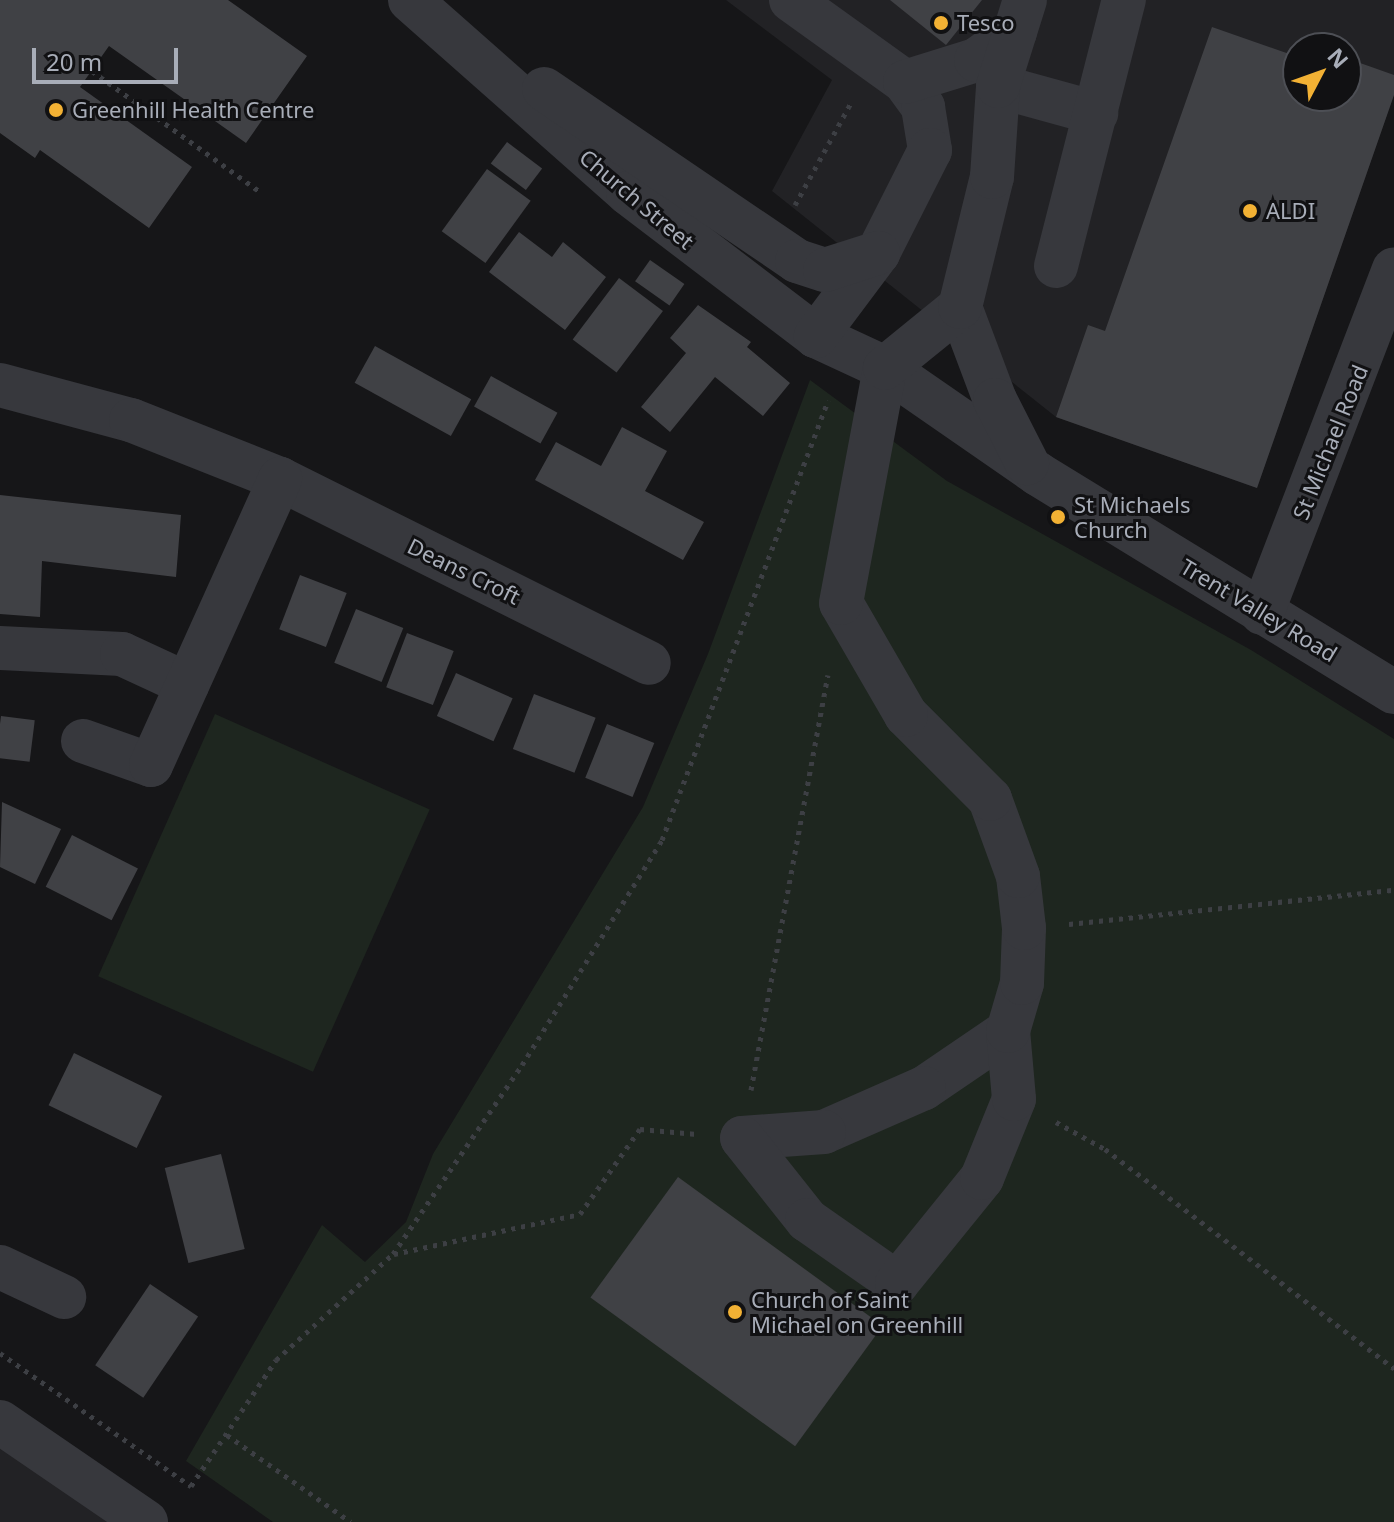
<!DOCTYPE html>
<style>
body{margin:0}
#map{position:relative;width:1394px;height:1522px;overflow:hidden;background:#161618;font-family:"Noto Sans",sans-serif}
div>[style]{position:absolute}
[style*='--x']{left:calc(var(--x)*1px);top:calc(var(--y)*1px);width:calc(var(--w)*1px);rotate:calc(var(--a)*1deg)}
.built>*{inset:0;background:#222225}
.green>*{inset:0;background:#1e261f;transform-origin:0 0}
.building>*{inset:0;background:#404145;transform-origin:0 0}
.path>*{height:5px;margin-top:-2.5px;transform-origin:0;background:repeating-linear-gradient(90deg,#3d3f44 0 4px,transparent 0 10px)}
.minor>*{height:44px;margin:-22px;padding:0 22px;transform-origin:22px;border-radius:22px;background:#37383d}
.dots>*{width:22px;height:22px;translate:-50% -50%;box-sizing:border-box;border:4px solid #111113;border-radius:50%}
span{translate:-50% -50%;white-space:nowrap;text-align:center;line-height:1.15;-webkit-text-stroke:6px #111113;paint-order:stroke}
.poi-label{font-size:22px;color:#a8adb8}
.left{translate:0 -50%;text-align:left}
.street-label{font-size:22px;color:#a8adb8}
.north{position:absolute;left:1282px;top:32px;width:80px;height:80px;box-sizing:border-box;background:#111113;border:2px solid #4d4f55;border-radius:50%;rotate:49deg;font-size:22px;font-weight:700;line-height:32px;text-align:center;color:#a8adb8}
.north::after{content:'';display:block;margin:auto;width:28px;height:36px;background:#f2b134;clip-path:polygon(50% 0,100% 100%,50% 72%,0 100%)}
.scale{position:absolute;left:32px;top:48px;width:146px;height:36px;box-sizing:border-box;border:4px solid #a8adb8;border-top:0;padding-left:10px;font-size:24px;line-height:28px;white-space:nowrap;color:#a8adb8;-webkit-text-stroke:6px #111113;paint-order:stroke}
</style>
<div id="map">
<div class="built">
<div style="clip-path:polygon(evenodd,726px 0,1394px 0,1394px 95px,1257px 488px,1056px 417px,772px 191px,832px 80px,726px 0,1298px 48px,1346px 48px,1346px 96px,1298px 96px,1298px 48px)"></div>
<div style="clip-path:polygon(0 1442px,118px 1522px,0 1522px)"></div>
</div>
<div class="green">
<div style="clip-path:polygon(810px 380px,947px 481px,1251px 650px,1394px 739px,1394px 1522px,273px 1522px,186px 1461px,322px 1225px,365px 1262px,406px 1222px,433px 1154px,643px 807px,708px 654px)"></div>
<div style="left:215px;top:714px;width:235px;height:287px;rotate:24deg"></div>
</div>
<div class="building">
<div style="clip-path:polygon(0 0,228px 0,307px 56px,246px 143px,109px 46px,80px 87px,192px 167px,149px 228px,40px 150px,35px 158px,0 133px)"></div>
<div style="clip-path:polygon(890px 0,982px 0,946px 45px)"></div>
<div style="clip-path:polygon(1212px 27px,1298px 57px,1298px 96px,1346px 96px,1346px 58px,1394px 75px,1394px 95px,1257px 488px,1056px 417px,1088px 325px,1105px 331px)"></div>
<div style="left:507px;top:142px;width:44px;height:27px;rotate:37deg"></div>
<div style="left:487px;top:169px;width:54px;height:77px;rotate:36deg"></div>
<div style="clip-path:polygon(519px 232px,552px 257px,563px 242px,606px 277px,565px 330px,489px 272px)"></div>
<div style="left:650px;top:260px;width:42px;height:26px;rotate:35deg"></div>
<div style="left:619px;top:278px;width:55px;height:77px;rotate:37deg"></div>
<div style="clip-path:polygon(698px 305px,751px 342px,747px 347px,790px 383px,763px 416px,715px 377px,670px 432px,641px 407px,686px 353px,670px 338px)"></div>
<div style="left:375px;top:346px;width:110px;height:42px;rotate:29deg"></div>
<div style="left:491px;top:376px;width:76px;height:35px;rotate:29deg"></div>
<div style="clip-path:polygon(622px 427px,667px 451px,645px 491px,704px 522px,683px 560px,535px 480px,556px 442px,601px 466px)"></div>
<div style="clip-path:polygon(0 495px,181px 515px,176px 577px,42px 561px,40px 617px,0 614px)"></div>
<div style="left:300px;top:575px;width:50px;height:58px;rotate:21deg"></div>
<div style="left:356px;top:609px;width:51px;height:58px;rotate:22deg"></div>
<div style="left:407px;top:633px;width:50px;height:58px;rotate:21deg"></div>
<div style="left:456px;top:673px;width:62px;height:47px;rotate:24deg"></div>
<div style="left:534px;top:694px;width:66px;height:59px;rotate:21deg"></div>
<div style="left:1px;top:716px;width:34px;height:42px;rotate:7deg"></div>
<div style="left:607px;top:724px;width:51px;height:58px;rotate:22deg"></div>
<div style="clip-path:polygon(2px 802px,61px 829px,35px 884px,0 867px)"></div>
<div style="left:72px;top:835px;width:74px;height:58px;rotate:27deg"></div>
<div style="left:74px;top:1053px;width:98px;height:58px;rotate:26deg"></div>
<div style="left:221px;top:1154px;width:98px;height:58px;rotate:76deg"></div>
<div style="left:678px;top:1177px;width:253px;height:149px;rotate:36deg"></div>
<div style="left:150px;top:1284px;width:58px;height:98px;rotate:34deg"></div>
</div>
<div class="path">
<div style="--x:92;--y:71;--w:209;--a:35.7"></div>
<div style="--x:795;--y:205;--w:119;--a:-61.3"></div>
<div style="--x:1069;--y:924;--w:327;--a:-6"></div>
<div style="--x:751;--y:1090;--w:422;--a:-79.5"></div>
<div style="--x:1056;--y:1122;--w:56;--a:28.9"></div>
<div style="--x:1105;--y:1149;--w:363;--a:37.2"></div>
<div style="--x:394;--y:1254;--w:190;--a:-12.1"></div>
<div style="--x:580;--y:1214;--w:104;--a:-54.8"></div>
<div style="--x:640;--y:1129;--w:57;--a:5"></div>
<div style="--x:0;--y:1353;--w:233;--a:34.9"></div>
<div style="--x:191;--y:1486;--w:152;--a:-56"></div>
<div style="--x:276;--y:1360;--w:158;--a:-42.2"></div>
<div style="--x:393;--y:1254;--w:229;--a:-55.7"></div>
<div style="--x:522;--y:1065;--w:265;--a:-58.1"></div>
<div style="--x:662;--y:840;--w:470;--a:-69.3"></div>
<div style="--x:227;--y:1435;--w:151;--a:35.1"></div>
</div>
<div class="minor">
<div style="--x:410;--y:0;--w:291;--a:41.5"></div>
<div style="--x:628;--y:193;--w:236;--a:37.3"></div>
<div style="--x:816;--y:336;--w:76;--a:24.9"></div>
<div style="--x:885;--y:368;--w:186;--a:34.7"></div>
<div style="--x:1038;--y:474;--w:417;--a:31.5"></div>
<div style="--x:791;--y:0;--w:140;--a:35.7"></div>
<div style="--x:905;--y:82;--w:31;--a:54"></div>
<div style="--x:923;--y:107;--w:44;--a:80.8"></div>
<div style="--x:930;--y:150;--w:115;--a:116.8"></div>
<div style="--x:878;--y:253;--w:104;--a:126.8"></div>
<div style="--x:905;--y:82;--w:74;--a:-17.2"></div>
<div style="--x:976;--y:60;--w:48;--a:-35.7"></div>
<div style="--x:998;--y:86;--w:102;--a:15.4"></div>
<div style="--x:544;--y:89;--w:306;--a:34.2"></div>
<div style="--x:797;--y:261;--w:29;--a:18"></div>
<div style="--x:825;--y:270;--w:56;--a:-17.8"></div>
<div style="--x:1056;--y:266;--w:275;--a:-75.7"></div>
<div style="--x:960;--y:307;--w:99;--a:69.4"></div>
<div style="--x:995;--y:400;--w:71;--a:63.1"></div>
<div style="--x:0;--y:385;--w:136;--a:15"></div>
<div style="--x:131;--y:420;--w:160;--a:21.6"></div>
<div style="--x:280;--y:479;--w:412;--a:26.5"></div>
<div style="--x:1262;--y:613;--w:368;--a:-69"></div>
<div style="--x:0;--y:648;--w:122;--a:2.8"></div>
<div style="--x:122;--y:654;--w:72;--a:24.8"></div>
<div style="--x:83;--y:741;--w:72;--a:19.4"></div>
<div style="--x:151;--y:765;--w:314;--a:-65.7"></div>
<div style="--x:1008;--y:1031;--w:102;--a:145.8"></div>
<div style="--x:924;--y:1088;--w:109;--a:156.3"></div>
<div style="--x:824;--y:1132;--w:82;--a:175.8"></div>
<div style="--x:742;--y:1138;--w:105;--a:51.6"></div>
<div style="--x:807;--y:1220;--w:110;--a:35"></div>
<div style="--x:897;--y:1283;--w:135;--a:-51"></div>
<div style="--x:982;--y:1178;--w:85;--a:-67.9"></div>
<div style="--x:1014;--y:1099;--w:68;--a:-95"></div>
<div style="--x:1008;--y:1031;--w:50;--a:-73.7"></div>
<div style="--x:1022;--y:983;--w:55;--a:-87.9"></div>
<div style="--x:1024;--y:928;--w:52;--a:-96.6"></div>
<div style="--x:1018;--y:876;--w:82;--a:-110"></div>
<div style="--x:990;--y:799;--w:119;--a:-135"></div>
<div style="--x:906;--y:715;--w:129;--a:-120.1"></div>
<div style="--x:841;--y:603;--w:239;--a:-79.4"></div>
<div style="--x:885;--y:368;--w:97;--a:-39.1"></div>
<div style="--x:960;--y:307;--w:134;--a:-76.2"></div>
<div style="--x:992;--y:177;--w:91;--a:-86.2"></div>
<div style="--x:998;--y:86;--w:90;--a:-72.6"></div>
<div style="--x:0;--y:1267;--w:71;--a:25.1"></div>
<div style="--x:0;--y:1422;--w:177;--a:34.4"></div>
</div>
<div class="dots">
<div style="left:941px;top:23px;background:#f2b134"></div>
<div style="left:56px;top:110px;background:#f2b134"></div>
<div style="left:1250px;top:211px;background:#f2b134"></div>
<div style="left:1058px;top:517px;background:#f2b134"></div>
<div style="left:735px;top:1312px;background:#f2b134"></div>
</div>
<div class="poi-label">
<span class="left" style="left:957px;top:23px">Tesco</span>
<span class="left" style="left:72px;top:110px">Greenhill Health Centre</span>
<span class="left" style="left:1266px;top:211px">ALDI</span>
<span class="left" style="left:1074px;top:517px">St Michaels<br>Church</span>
<span class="left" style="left:751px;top:1312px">Church of Saint<br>Michael on Greenhill</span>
</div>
<div class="street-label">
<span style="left:637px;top:199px;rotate:40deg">Church Street</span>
<span style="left:1330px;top:442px;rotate:-68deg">St Michael Road</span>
<span style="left:464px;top:571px;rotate:26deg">Deans Croft</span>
<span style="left:1259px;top:610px;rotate:31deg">Trent Valley Road</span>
</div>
<div class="north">N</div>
<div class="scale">20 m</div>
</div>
